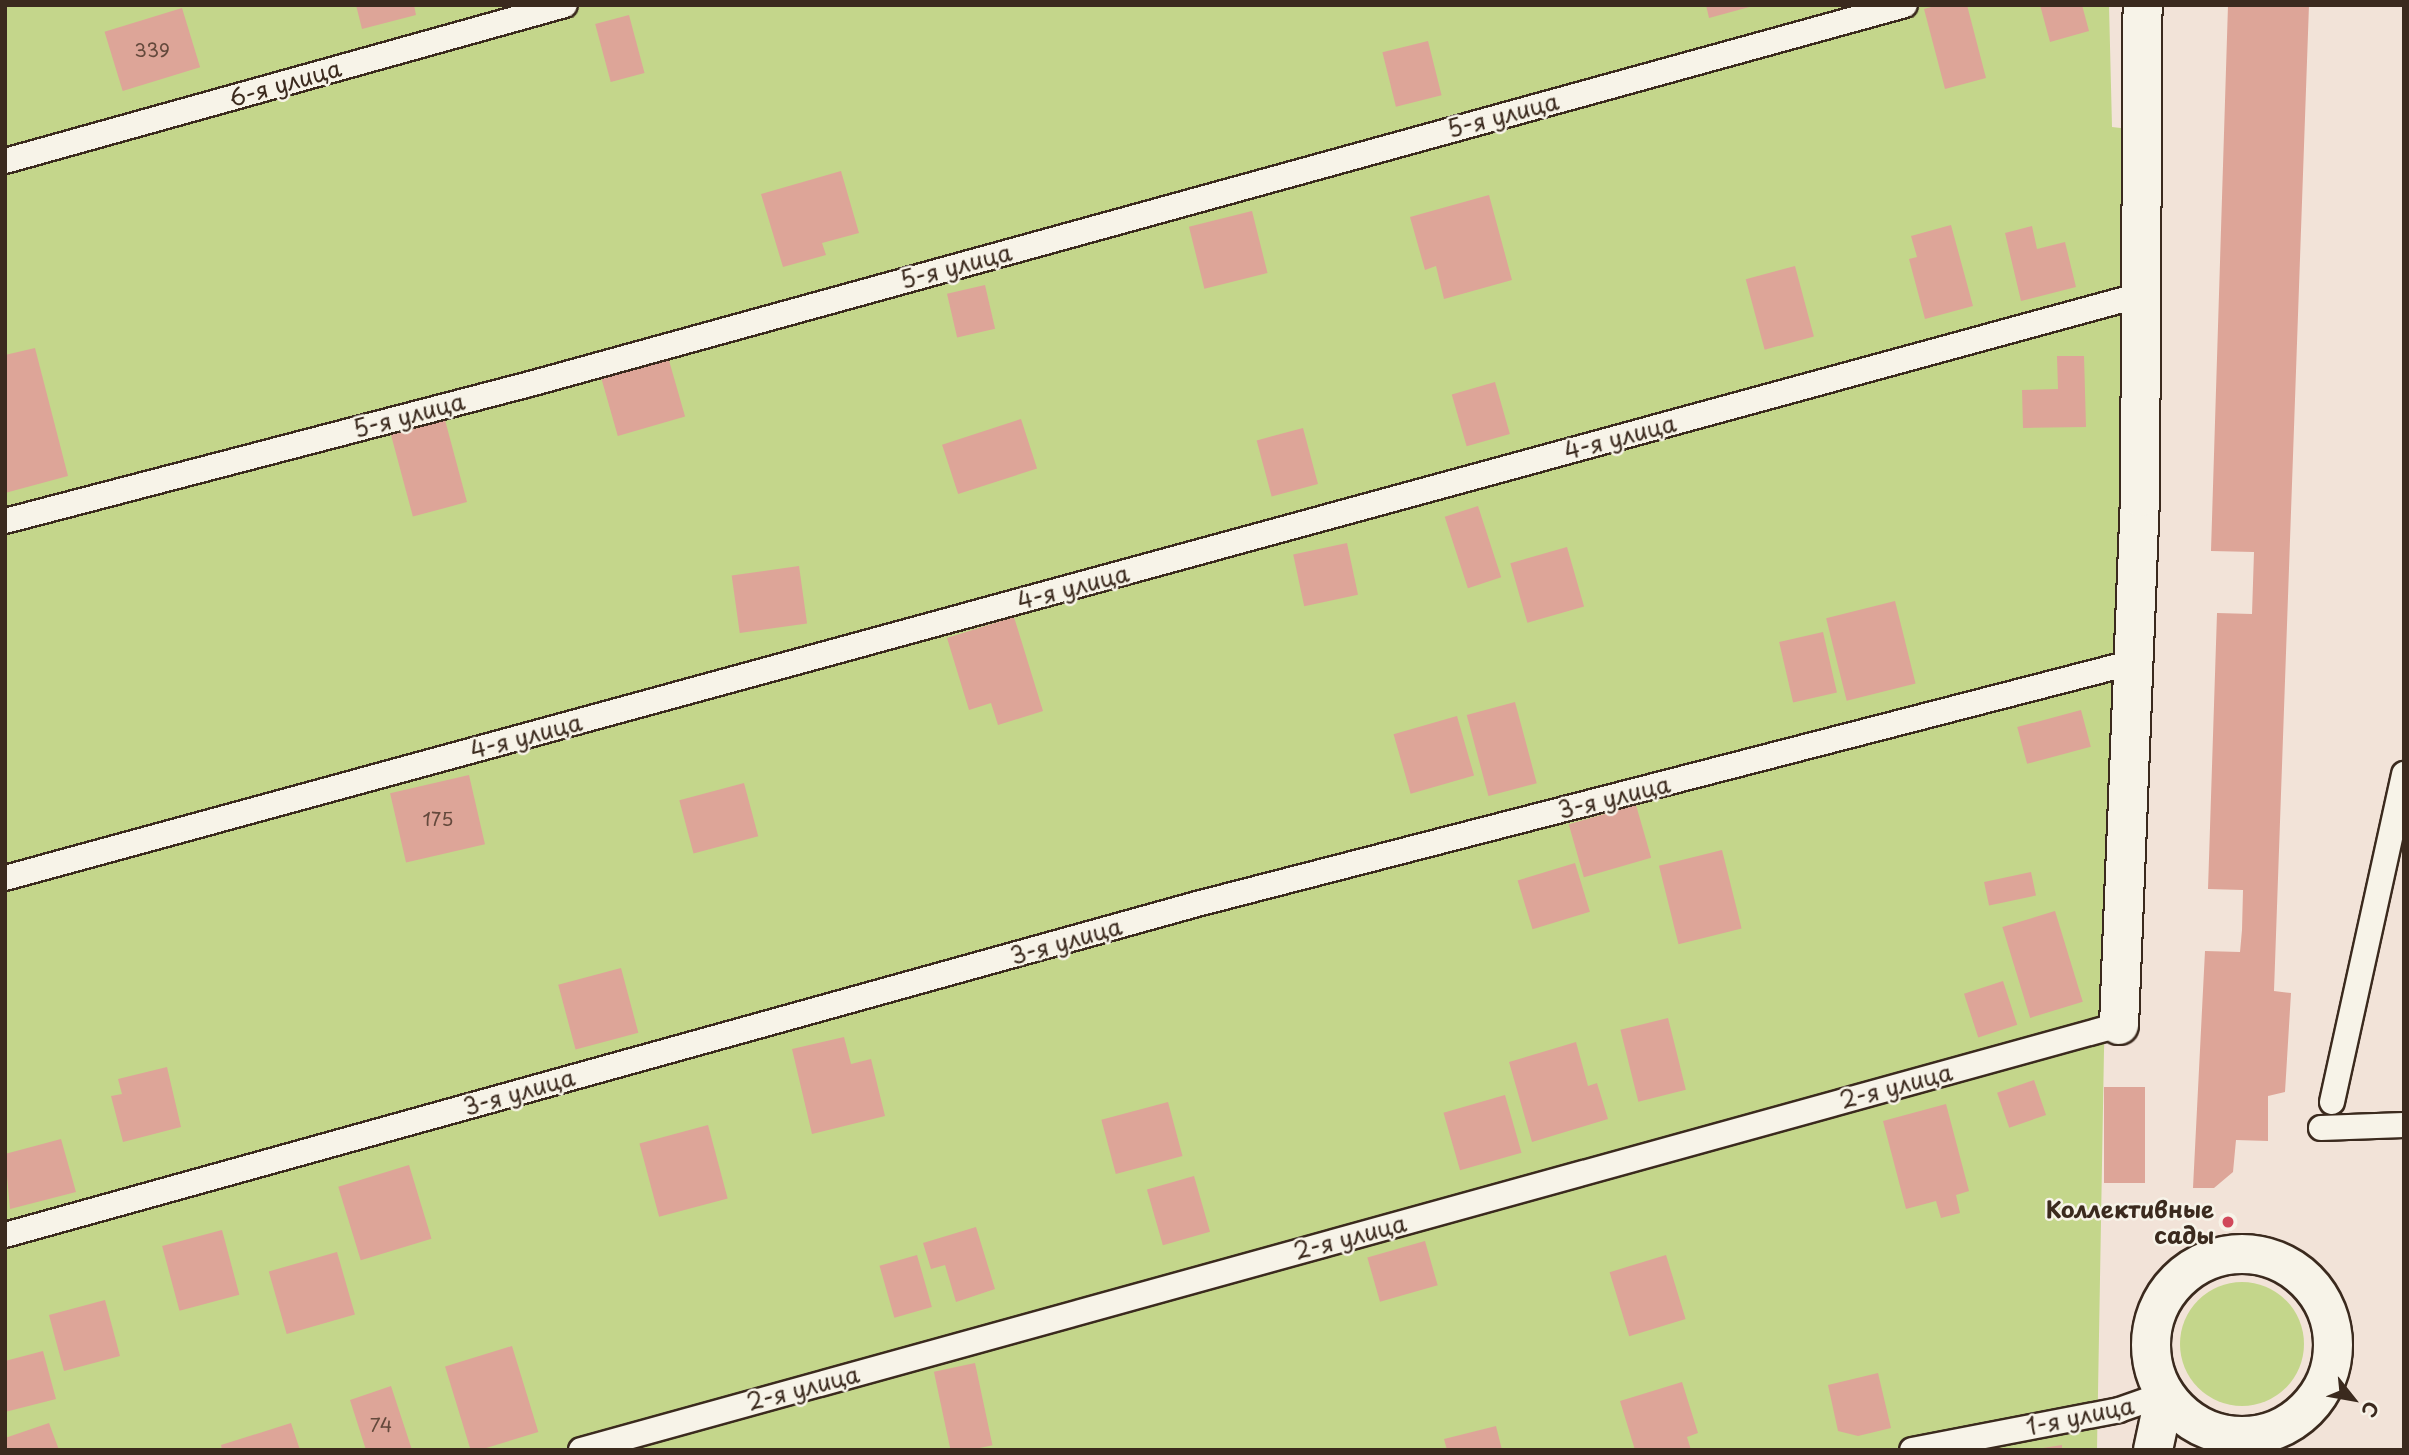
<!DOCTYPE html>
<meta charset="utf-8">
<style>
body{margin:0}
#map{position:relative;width:2409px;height:1455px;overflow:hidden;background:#f2e3d8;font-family:"Playpen Sans",sans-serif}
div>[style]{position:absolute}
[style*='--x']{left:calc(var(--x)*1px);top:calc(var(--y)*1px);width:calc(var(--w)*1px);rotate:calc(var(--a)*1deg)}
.green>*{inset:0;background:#c4d68b}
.round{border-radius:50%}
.building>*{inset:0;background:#dda598;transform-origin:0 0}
.roads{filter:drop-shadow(2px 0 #3b2a1e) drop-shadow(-2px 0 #3b2a1e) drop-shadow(0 2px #3b2a1e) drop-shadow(0 -2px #3b2a1e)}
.service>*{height:24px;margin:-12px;padding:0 12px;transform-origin:12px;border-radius:12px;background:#f7f3e8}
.minor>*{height:38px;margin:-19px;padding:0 19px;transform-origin:19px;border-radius:19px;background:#f7f3e8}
.tertiary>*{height:38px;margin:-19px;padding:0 19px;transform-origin:19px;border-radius:19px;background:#f7f3e8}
.tertiary>.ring{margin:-19px;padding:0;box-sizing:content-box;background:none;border:38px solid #f7f3e8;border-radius:50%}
.dots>*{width:19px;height:19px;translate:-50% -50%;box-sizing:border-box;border:4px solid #f7f3e8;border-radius:50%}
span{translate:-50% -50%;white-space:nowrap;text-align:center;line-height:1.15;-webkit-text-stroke:5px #f7f3e8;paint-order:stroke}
.number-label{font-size:19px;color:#64493c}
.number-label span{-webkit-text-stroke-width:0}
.street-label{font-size:23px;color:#3b2a1e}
.poi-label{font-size:23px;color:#3b2a1e;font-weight:700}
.right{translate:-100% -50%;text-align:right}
.frame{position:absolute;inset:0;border:7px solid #3b2a1e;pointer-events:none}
.north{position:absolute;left:2318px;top:1364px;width:70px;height:70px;-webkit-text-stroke:5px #f7f3e8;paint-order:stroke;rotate:121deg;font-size:19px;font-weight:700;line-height:28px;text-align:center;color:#3b2a1e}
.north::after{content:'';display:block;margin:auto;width:24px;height:32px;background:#3b2a1e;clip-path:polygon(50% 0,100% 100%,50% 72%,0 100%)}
</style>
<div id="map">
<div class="green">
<div style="clip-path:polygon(5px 5px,2109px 5px,2112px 127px,2129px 129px,2128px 415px,2104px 1050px,2097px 1450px,5px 1450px)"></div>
<div class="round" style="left:2180px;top:1282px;width:124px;height:124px"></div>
</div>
<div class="building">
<div style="clip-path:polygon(356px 5px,414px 5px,416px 15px,362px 29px)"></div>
<div style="clip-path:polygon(1706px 5px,1752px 5px,1753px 6px,1709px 18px)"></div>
<div style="clip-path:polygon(1939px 5px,1967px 5px,1986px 78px,1945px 89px,1924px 9px)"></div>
<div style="clip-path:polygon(2040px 5px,2082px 5px,2089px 31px,2050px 42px)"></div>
<div style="clip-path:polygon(2228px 5px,2309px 5px,2274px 991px,2291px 993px,2285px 1092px,2268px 1096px,2268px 1141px,2236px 1140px,2233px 1172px,2214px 1188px,2193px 1188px,2205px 951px,2240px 952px,2242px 930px,2243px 890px,2208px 889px,2217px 613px,2252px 614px,2254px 552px,2211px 551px)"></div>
<div style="left:182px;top:8px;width:62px;height:81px;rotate:73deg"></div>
<div style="left:629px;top:15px;width:60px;height:35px;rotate:75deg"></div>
<div style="left:1428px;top:41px;width:56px;height:47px;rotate:76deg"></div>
<div style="clip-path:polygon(841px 171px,859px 233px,822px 243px,826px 255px,783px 267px,761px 194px)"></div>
<div style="clip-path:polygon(1489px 195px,1512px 280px,1444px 299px,1436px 266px,1425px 270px,1410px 217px)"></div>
<div style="left:1252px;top:211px;width:64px;height:65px;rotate:76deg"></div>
<div style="clip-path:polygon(1951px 225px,1973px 306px,1925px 319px,1909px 259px,1917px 257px,1911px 236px)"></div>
<div style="clip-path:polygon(2032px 226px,2037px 249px,2065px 242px,2076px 287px,2021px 301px,2005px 233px)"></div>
<div style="left:1795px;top:266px;width:73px;height:51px;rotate:75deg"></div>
<div style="left:985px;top:285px;width:45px;height:39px;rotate:77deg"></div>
<div style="clip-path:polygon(35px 348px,68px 476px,5px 493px,5px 355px)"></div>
<div style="clip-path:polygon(2057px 356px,2084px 356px,2086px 427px,2023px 428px,2022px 390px,2058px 389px)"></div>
<div style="left:668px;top:357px;width:62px;height:70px;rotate:74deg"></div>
<div style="left:1495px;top:382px;width:54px;height:45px;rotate:74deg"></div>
<div style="left:1021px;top:419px;width:52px;height:83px;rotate:72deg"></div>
<div style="left:445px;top:420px;width:85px;height:56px;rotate:75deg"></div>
<div style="left:1303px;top:428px;width:58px;height:48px;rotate:75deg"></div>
<div style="left:1478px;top:506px;width:75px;height:35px;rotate:72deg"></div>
<div style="left:1347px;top:543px;width:53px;height:55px;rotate:78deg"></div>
<div style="left:1567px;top:547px;width:62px;height:59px;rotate:74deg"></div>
<div style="left:799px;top:566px;width:58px;height:68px;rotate:82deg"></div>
<div style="left:1895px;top:601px;width:85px;height:71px;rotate:76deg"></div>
<div style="clip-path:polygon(1014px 617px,1043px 711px,998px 725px,991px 703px,969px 710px,947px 638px)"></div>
<div style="left:1823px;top:632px;width:62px;height:45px;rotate:77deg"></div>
<div style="left:1515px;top:702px;width:84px;height:50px;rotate:75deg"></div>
<div style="left:2081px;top:710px;width:38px;height:66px;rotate:75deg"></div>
<div style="left:1457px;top:716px;width:62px;height:66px;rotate:74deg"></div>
<div style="left:469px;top:775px;width:71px;height:81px;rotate:77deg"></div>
<div style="left:744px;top:783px;width:55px;height:67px;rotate:75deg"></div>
<div style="left:1636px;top:805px;width:55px;height:70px;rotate:74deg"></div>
<div style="left:1722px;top:850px;width:81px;height:65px;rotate:76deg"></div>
<div style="left:1575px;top:863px;width:51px;height:60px;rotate:73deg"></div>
<div style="left:2031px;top:872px;width:24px;height:48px;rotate:78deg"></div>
<div style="left:2055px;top:911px;width:95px;height:55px;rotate:73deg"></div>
<div style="left:621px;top:968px;width:67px;height:65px;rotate:75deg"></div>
<div style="left:2003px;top:981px;width:46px;height:41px;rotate:72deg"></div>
<div style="left:1668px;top:1018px;width:74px;height:49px;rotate:76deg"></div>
<div style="clip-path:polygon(844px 1037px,851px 1064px,871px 1059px,885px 1116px,812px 1134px,792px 1049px)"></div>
<div style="clip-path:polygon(1576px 1042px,1588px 1086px,1597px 1083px,1608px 1119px,1532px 1142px,1509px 1062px)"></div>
<div style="clip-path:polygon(167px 1067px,181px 1127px,123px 1142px,111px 1096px,122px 1094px,118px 1079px)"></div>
<div style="left:2034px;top:1080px;width:37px;height:39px;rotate:71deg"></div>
<div style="left:2104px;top:1087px;width:41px;height:96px"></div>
<div style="left:1505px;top:1095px;width:60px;height:64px;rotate:74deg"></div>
<div style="left:1168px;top:1102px;width:56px;height:69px;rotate:75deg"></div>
<div style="clip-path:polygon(1946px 1104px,1969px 1191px,1956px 1195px,1960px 1213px,1941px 1218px,1936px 1201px,1906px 1209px,1883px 1121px)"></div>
<div style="left:708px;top:1125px;width:76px;height:71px;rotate:75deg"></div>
<div style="clip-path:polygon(61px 1139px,76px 1192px,10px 1209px,5px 1154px)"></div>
<div style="left:409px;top:1165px;width:77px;height:74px;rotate:73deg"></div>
<div style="left:1194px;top:1176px;width:58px;height:49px;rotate:74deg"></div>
<div style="clip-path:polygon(976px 1227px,995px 1289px,956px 1302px,945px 1265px,931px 1269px,923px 1243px)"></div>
<div style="left:222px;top:1230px;width:67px;height:62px;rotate:75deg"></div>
<div style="left:1425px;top:1241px;width:46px;height:60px;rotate:74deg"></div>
<div style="left:337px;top:1252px;width:65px;height:71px;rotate:74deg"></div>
<div style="left:917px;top:1255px;width:54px;height:39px;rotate:74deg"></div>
<div style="left:1666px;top:1255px;width:67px;height:59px;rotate:73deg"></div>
<div style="left:105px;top:1300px;width:58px;height:58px;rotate:75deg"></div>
<div style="left:512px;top:1346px;width:90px;height:70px;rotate:73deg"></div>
<div style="clip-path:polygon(43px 1351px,56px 1399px,5px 1412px,5px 1361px)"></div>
<div style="left:975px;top:1363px;width:84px;height:42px;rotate:78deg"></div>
<div style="clip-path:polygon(1878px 1373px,1891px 1428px,1858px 1436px,1838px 1431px,1828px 1385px)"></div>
<div style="clip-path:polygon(1682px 1382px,1698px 1433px,1687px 1437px,1691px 1450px,1635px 1450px,1620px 1401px)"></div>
<div style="clip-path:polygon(391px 1386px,412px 1450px,366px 1450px,350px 1400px)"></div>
<div style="clip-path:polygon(49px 1423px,59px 1450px,5px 1450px,5px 1438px)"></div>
<div style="clip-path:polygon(291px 1423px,300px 1450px,222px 1450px,221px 1445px)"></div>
<div style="clip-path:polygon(1496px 1426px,1502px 1450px,1447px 1450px,1444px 1439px)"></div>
<div style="clip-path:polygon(2062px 1445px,2062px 1450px,2044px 1450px,2043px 1448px)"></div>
</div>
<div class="roads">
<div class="service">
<div style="--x:5;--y:161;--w:581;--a:-15.57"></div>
<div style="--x:5;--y:521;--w:543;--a:-14.63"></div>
<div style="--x:530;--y:384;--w:1426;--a:-15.41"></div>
<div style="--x:5;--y:878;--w:2214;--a:-15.27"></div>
<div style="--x:2332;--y:1102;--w:336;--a:-77.6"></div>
<div style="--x:2321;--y:1128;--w:83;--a:-2.1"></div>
<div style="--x:5;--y:1235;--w:1237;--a:-15.52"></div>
<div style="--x:1197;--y:904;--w:964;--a:-14.48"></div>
<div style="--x:581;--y:1450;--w:1596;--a:-15.45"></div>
<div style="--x:1912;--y:1450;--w:211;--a:-10.9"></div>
<div style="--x:2119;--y:1410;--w:49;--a:-19.2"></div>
</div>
<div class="minor">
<div style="--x:2119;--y:1025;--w:528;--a:-87.72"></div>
<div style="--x:2140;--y:497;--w:492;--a:-89.7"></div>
</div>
<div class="tertiary">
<div class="ring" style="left:2151px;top:1254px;width:144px;height:144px"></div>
<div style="--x:2153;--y:1450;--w:57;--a:-77.9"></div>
</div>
</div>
<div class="dots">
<div style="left:2228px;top:1222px;background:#d1495b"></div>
</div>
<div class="number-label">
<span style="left:152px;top:50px">339</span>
<span style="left:438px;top:819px">175</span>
<span style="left:381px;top:1425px">74</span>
</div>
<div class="street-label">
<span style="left:285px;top:83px;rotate:-16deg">6-я улица</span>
<span style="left:1503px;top:115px;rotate:-15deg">5-я улица</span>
<span style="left:956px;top:266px;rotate:-15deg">5-я улица</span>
<span style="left:409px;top:415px;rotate:-15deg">5-я улица</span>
<span style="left:1620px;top:437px;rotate:-15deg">4-я улица</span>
<span style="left:1073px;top:587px;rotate:-15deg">4-я улица</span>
<span style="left:526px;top:736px;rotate:-15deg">4-я улица</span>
<span style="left:1614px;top:797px;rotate:-14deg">3-я улица</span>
<span style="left:1066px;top:941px;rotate:-16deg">3-я улица</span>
<span style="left:1896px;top:1086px;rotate:-15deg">2-я улица</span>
<span style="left:519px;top:1092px;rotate:-16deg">3-я улица</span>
<span style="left:1350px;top:1237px;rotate:-15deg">2-я улица</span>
<span style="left:803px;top:1388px;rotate:-15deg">2-я улица</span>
<span style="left:2080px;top:1416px;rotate:-12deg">1-я улица</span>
</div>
<div class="poi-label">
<span class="right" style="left:2214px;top:1222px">Коллективные<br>сады</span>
</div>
<div class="frame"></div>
<div class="north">С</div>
</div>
